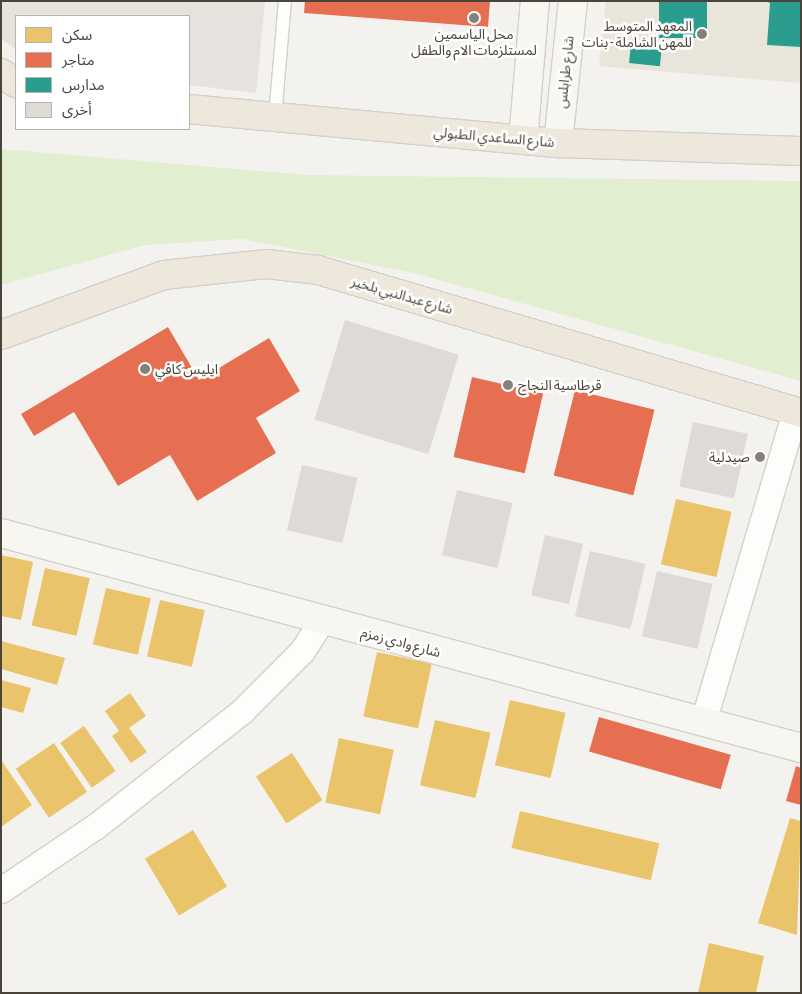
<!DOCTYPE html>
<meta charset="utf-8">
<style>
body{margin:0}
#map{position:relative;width:802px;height:994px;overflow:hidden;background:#f4f2ee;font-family:"Asap Condensed","Noto Sans Arabic",sans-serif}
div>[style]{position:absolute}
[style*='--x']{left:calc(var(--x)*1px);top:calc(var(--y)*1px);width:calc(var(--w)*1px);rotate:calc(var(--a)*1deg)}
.education>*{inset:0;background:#eae5da}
.green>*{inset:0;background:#e1eecf}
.parking>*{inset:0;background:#e6e3df}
.homes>*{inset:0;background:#e9c46a;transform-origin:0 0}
.shops>*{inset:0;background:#e76f51;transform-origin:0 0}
.schools>*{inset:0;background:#2a9d8f;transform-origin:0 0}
.building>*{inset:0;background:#dedbd6;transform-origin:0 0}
.roads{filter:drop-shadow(1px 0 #d2d0cb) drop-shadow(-1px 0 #d2d0cb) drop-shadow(0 1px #d2d0cb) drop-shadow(0 -1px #d2d0cb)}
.lane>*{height:12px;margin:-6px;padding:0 6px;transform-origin:6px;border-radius:6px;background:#fdfdfc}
.street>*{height:25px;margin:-12.5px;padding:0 12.5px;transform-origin:12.5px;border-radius:12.5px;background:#fdfdfc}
.secondary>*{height:28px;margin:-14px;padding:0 14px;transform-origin:14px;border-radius:14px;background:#f7f6f1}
.highway>*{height:28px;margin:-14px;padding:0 14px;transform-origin:14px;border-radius:14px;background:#ede8db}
.dots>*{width:14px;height:14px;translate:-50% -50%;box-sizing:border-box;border:2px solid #fff;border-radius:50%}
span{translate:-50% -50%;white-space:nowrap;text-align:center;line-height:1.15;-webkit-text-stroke:5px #fff;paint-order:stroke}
.poi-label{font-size:14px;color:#4b4439}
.right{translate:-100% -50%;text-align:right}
.left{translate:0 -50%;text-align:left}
.street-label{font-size:14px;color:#4b4439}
.frame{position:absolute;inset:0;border:2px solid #4b4439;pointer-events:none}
.legend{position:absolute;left:15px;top:15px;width:175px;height:115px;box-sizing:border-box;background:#fff;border:1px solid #b7b4b0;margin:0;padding:6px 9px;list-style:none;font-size:15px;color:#4b4439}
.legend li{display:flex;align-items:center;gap:10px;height:25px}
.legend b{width:25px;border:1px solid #b7b4b0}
</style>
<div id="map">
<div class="education">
<div style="clip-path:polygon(606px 1px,801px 1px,801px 83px,599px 66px)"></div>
</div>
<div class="green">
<div style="clip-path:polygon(1px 149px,307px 175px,801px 181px,801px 381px,414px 273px,242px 239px,145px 245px,1px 285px)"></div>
</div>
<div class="parking">
<div style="clip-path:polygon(1px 1px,265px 2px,256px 93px,189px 85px,189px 16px,16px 16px,16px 50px,1px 38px)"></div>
</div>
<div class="homes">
<div style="left:676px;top:499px;width:57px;height:67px;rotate:13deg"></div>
<div style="clip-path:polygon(1px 555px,33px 562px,21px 620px,1px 616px)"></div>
<div style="left:45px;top:568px;width:46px;height:59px;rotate:13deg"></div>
<div style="left:106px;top:588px;width:46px;height:58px;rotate:13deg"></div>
<div style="left:160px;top:600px;width:46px;height:58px;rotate:13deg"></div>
<div style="clip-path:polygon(1px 641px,65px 658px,57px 685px,1px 669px)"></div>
<div style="left:377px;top:652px;width:56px;height:66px;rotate:12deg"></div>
<div style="clip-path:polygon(1px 680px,31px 688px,23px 713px,1px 707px)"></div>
<div style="clip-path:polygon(130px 693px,146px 716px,129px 728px,147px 752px,131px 763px,112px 736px,119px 731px,105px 711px)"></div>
<div style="left:510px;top:700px;width:57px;height:67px;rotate:13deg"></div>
<div style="left:435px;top:720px;width:57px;height:67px;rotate:13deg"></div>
<div style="left:84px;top:726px;width:55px;height:29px;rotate:55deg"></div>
<div style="left:339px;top:738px;width:56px;height:66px;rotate:12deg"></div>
<div style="left:54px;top:743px;width:59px;height:46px;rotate:56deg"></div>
<div style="left:292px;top:753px;width:56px;height:43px;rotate:57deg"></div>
<div style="clip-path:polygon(1px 760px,32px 805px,1px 827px)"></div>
<div style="left:520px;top:811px;width:143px;height:38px;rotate:13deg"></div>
<div style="clip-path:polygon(790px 818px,801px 821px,797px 935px,758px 923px)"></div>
<div style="left:193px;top:830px;width:66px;height:56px;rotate:59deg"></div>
<div style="clip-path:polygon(709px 943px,764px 956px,756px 993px,698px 993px)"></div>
</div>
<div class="shops">
<div style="clip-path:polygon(305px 1px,490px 1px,488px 27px,304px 13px)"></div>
<div style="clip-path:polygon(168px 327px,199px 380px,269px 338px,300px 391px,256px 418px,276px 453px,197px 501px,170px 455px,118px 486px,74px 412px,34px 436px,21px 414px)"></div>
<div style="left:472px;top:377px;width:73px;height:82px;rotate:13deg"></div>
<div style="left:575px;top:390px;width:82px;height:88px;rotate:14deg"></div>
<div style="left:599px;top:717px;width:137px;height:36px;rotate:16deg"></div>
<div style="clip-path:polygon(796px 766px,801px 768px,801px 805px,786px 801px)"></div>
</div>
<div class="schools">
<div style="left:659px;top:1px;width:48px;height:37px"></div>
<div style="clip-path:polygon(766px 1px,801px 1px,801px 47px,767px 45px,770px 3px)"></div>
<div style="left:631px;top:44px;width:31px;height:19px;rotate:6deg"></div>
</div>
<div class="building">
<div style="left:345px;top:320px;width:119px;height:104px;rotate:17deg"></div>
<div style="left:693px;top:422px;width:56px;height:66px;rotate:12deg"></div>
<div style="left:302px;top:465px;width:57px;height:67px;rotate:13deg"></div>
<div style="left:457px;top:490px;width:57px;height:67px;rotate:13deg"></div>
<div style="left:545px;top:535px;width:39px;height:62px;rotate:13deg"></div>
<div style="left:590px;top:551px;width:57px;height:67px;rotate:13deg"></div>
<div style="left:657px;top:571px;width:57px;height:67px;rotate:13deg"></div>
</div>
<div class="roads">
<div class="lane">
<div style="--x:275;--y:117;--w:116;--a:-85.1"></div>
</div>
<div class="street">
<div style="--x:703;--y:722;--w:324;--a:-73.5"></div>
<div style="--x:1;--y:890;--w:115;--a:-34"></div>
<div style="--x:96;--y:826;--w:186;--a:-38.2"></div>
<div style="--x:242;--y:711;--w:85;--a:-45"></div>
<div style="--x:302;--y:651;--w:37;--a:-57"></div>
</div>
<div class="secondary">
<div style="--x:523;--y:140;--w:140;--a:-85.1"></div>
<div style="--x:558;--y:143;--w:143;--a:-84"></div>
<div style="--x:1;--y:533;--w:828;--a:15.04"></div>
</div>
<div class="highway">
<div style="--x:1;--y:73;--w:18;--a:34"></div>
<div style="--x:189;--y:109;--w:371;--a:5.3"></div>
<div style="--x:558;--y:143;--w:243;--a:1.9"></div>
<div style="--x:1;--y:335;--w:174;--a:-20.2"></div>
<div style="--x:164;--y:275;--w:104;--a:-6.1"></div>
<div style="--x:267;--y:264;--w:51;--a:6.7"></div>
<div style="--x:318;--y:270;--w:504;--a:16.49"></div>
</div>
</div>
<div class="dots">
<div style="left:474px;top:18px;background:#868178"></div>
<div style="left:702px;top:34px;background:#868178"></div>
<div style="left:145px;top:369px;background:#868178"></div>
<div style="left:508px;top:385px;background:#868178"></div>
<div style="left:760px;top:457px;background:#868178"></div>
</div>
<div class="poi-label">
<span class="right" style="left:692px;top:34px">المعهد المتوسط<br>للمهن الشاملة - بنات</span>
<span style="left:474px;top:42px">محل الياسمين<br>لمستلزمات الام والطفل</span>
<span class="left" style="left:155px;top:369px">ايليس كافي</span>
<span class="left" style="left:518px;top:385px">قرطاسية النجاح</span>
<span class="right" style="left:750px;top:457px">صيدلية</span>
</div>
<div class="street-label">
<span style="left:565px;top:72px;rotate:-84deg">شارع طرابلس</span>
<span style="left:494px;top:137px;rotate:5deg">شارع الساعدي الطبولي</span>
<span style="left:402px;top:295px;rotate:16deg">شارع عبدالنبي بلخير</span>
<span style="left:401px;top:642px;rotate:15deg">شارع وادي زمزم</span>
</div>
<div class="frame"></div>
<ul class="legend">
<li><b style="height:14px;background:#e9c46a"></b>سكن</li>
<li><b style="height:14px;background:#e76f51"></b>متاجر</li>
<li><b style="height:14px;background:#2a9d8f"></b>مدارس</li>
<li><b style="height:14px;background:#dedbd6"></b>أخرى</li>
</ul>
</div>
